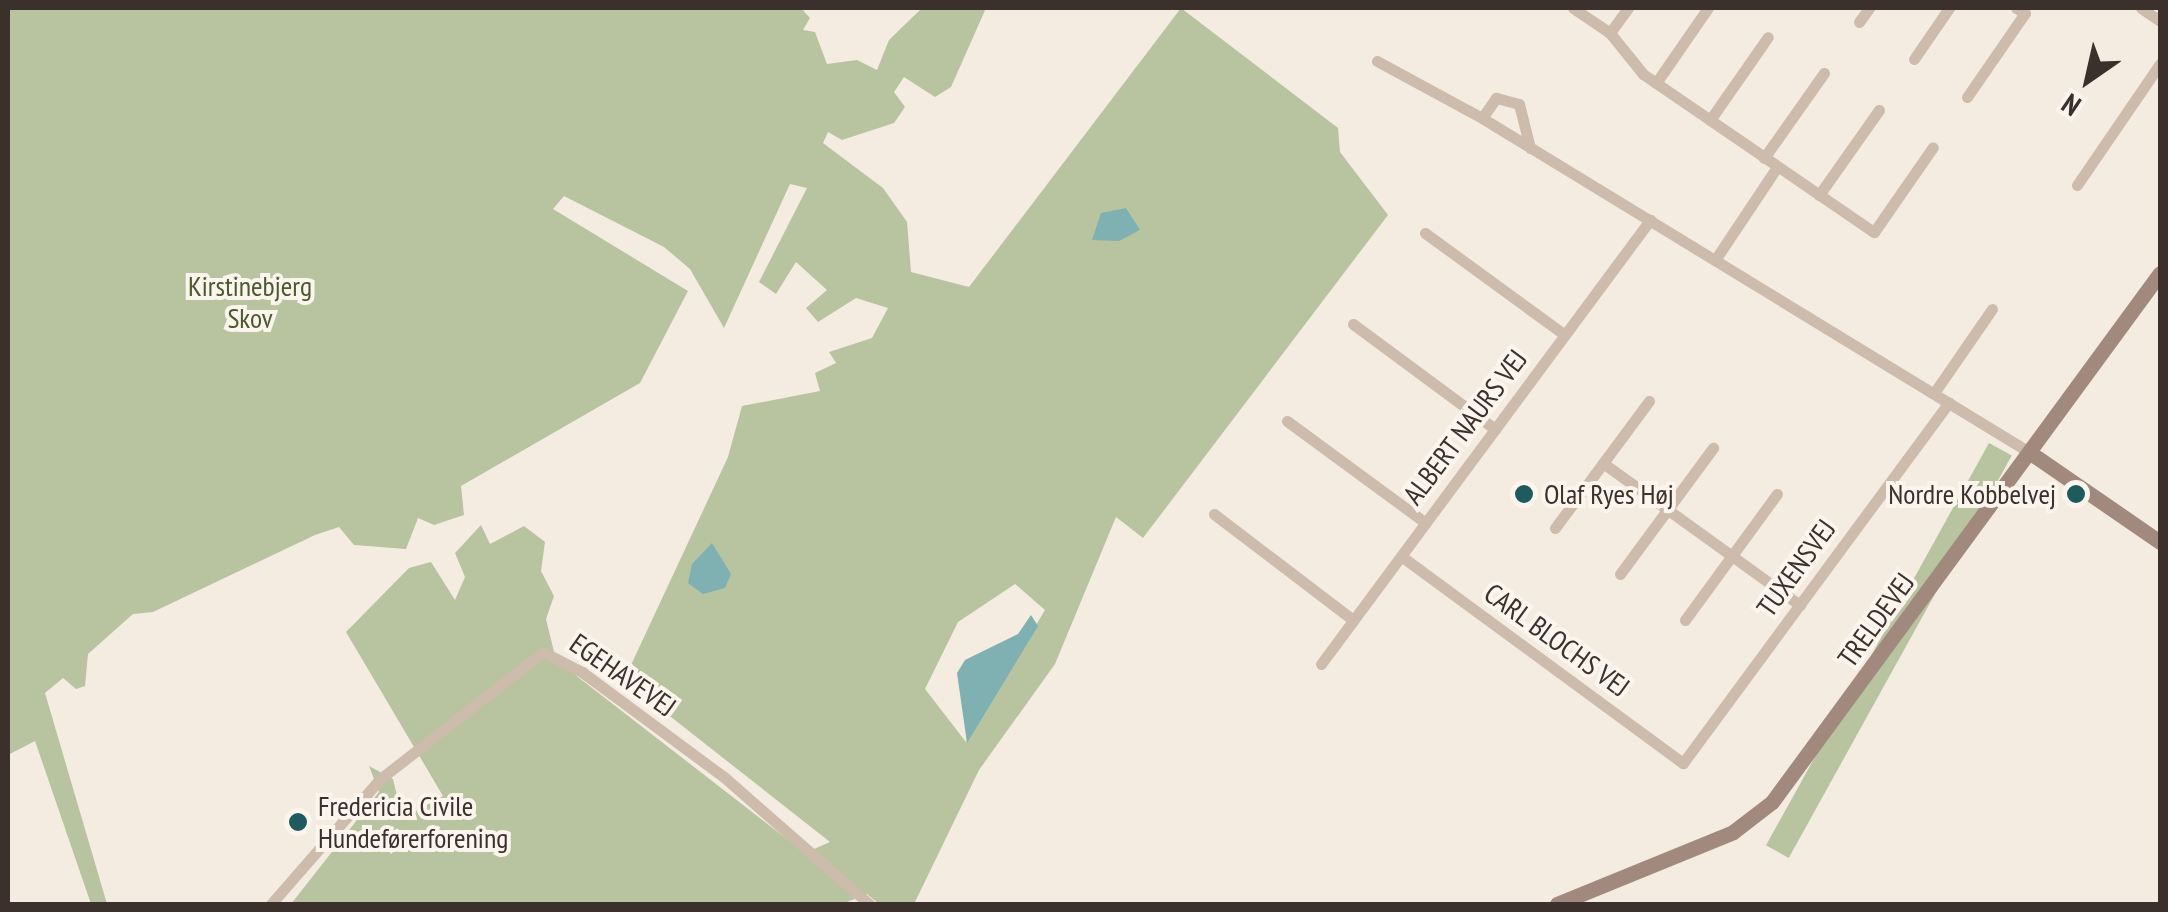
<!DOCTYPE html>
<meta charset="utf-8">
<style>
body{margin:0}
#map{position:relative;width:2168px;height:912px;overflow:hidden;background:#f4ebe1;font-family:"PT Sans Narrow",sans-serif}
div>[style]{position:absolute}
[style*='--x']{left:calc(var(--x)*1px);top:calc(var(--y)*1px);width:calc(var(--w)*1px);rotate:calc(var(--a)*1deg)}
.green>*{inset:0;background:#b8c4a0;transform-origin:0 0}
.water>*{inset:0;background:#7fb0b2}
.street>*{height:11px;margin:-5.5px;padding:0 5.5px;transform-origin:5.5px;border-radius:5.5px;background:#cdbbac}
.secondary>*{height:15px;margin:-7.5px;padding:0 7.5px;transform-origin:7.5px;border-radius:7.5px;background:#a18a7d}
.dots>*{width:28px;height:28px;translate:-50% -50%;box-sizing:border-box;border:5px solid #fbf5ee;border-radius:50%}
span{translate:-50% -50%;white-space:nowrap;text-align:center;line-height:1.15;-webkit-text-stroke:8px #fbf5ee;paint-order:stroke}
.park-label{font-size:28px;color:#4a5a2e}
.street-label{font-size:28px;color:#3b302b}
.poi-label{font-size:28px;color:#3b302b}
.left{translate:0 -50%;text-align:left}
.right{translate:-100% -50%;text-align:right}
.frame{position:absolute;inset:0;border:10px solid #3b302b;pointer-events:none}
.north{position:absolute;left:2038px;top:30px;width:100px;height:100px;-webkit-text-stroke:8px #fbf5ee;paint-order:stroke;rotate:214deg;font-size:28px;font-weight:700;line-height:40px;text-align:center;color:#3b302b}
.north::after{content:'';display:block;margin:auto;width:35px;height:45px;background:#3b302b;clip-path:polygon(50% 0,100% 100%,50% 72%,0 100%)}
</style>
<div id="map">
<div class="green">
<div style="clip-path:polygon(evenodd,8px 8px,801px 8px,810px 18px,803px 30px,815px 32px,827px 64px,857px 60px,877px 70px,889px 40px,922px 8px,986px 8px,951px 87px,935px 97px,904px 77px,894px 92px,905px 107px,894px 123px,842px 140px,828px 132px,823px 143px,883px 188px,907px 222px,911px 272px,969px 287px,1181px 8px,1338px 128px,1340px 152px,1388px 215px,1143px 538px,1116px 517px,1055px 664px,979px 770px,914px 904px,879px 904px,867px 894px,842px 904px,291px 904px,379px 792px,369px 766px,393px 779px,400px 808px,414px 812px,443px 796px,346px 632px,409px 568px,431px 562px,455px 600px,465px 577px,455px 553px,481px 525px,490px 544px,524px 526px,545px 542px,541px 571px,554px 596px,546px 619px,556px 660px,805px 853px,830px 842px,624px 680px,728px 457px,742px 406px,820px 391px,815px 373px,836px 363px,829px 352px,872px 338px,888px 308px,856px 298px,818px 322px,806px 308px,827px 290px,796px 262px,776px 294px,759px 282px,807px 188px,790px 184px,724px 328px,690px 269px,664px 247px,564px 196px,553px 209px,688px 291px,640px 383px,461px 486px,464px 515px,434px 525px,418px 518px,406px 549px,354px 545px,339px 527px,315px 535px,153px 612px,133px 614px,88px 654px,85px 686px,76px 689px,63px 678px,45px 693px,107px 904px,91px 904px,35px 741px,8px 755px,8px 8px,1015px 584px,1045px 610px,966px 742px,925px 689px,958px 622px,1015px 584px)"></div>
<div style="left:1989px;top:443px;width:26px;height:460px;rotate:29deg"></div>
</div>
<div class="water">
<div style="clip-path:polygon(1126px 208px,1140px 230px,1119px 241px,1092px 240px,1101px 213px)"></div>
<div style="clip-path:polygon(712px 543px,731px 574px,725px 588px,703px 594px,688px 583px,692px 564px)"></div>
<div style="clip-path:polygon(1031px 615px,1038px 626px,967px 743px,957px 673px,965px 660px,1018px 634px)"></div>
</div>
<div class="street">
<div style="--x:1573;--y:8;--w:45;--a:34"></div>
<div style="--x:1628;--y:8;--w:31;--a:126"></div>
<div style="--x:1610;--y:33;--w:53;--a:51.2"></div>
<div style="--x:1643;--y:74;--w:280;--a:34.4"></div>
<div style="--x:1874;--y:232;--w:103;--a:-55.2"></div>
<div style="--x:2141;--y:8;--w:23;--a:34"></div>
<div style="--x:1859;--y:22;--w:17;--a:-54"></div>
<div style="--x:1914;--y:59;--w:62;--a:-55.5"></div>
<div style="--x:1377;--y:61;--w:119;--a:28.5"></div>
<div style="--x:1656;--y:83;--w:91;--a:-55.3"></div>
<div style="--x:1967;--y:97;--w:102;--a:-55.4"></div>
<div style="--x:2025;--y:13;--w:10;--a:-151"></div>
<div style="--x:1710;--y:120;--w:101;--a:-55.1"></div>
<div style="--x:1530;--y:148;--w:45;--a:-104"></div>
<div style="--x:1519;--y:104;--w:24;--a:-165"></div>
<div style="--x:1496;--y:98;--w:24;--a:125"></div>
<div style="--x:1482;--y:118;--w:641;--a:31.41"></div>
<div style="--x:1764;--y:158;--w:104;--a:-54.8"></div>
<div style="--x:2077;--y:185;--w:147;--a:-55.6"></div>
<div style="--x:1819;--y:195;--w:104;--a:-54.8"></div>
<div style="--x:1425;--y:233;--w:173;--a:36.1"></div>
<div style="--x:1715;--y:260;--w:112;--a:-56.3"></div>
<div style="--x:1353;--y:324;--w:177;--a:36.5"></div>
<div style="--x:1934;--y:393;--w:102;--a:-55.4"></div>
<div style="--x:1287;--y:421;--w:172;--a:36.3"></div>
<div style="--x:1603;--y:463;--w:243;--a:35.8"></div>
<div style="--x:1214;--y:514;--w:175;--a:37.3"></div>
<div style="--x:1555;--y:528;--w:158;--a:-53.5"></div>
<div style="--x:1401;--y:556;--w:350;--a:36.3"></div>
<div style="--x:1683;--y:763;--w:448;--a:-53.6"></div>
<div style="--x:1620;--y:574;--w:157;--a:-53.6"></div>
<div style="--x:1685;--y:620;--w:156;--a:-53.9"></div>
<div style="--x:1321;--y:664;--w:553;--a:-53.46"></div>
<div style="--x:271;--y:904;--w:166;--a:-48.9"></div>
<div style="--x:380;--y:779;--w:207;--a:-37.9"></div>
<div style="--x:543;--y:652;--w:44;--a:27.1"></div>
<div style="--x:582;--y:672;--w:177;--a:36.5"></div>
<div style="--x:724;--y:777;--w:193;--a:41.2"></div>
</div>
<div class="secondary">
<div style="--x:2029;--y:452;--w:159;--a:34.5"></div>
<div style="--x:1557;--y:904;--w:190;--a:-22.2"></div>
<div style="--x:1733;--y:832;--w:49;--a:-37.6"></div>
<div style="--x:1772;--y:802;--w:656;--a:-53.74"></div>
</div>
<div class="dots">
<div style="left:1524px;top:494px;background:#1f5a5e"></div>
<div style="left:2076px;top:494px;background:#1f5a5e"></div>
<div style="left:298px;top:822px;background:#1f5a5e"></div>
</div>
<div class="park-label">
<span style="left:250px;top:302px">Kirstinebjerg<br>Skov</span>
</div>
<div class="street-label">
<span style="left:1465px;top:427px;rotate:-53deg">ALBERT NAURS VEJ</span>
<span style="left:1796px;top:568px;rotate:-54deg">TUXENSVEJ</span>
<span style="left:1876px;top:620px;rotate:-54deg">TRELDEVEJ</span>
<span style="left:1557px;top:640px;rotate:36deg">CARL BLOCHS VEJ</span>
<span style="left:623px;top:675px;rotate:35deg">EGEHAVEVEJ</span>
</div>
<div class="poi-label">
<span class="left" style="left:1544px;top:494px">Olaf Ryes Høj</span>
<span class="right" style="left:2056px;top:494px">Nordre Kobbelvej</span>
<span class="left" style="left:318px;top:822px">Fredericia Civile<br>Hundeførerforening</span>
</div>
<div class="frame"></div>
<div class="north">N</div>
</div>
